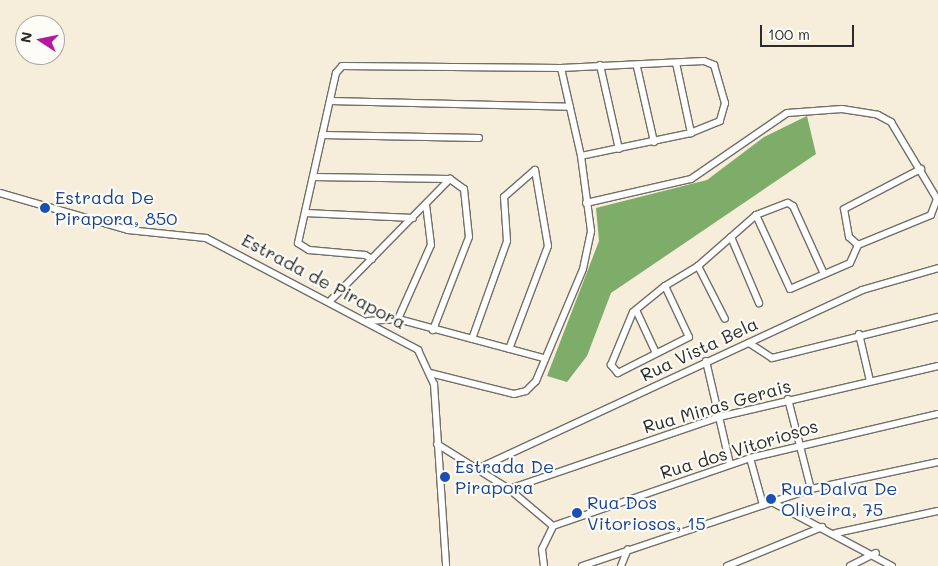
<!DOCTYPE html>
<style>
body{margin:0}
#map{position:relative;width:938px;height:566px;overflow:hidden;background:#f6edda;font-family:Mali,sans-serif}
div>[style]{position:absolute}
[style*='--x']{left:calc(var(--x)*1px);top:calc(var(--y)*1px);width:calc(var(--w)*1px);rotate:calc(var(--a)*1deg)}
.forest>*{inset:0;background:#7dad68}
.roads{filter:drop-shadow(1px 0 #726f68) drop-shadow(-1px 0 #726f68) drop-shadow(0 1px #726f68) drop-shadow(0 -1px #726f68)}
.minor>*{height:6px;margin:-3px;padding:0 3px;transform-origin:3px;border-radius:3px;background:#fff}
.dots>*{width:14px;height:14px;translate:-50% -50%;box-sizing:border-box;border:2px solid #fdfcf7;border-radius:50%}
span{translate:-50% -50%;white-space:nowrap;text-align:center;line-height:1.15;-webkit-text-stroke:4.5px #fdfcf7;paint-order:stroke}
.transit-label{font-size:18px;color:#164399}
.left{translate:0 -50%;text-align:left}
.street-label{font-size:18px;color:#2b2b2b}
.north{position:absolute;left:15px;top:15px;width:50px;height:50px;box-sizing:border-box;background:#fdfcf7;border:1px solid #a9a8a5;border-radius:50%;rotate:281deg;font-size:14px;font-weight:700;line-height:20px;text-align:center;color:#2b2b2b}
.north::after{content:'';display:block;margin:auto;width:18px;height:22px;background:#b5179e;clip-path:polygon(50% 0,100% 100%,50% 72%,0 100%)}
.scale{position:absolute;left:760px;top:25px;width:94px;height:22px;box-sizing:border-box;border:2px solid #2b2b2b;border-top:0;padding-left:6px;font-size:15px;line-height:18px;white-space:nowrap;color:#2b2b2b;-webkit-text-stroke:4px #fdfcf7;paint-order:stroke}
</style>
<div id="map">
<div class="forest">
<div style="clip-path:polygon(807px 116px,816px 154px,611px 293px,587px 356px,567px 382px,547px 376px,599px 241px,596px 208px,707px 180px,764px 137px)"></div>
</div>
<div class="roads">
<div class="minor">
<div style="--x:676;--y:63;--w:72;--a:77.9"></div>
<div style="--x:600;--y:65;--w:86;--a:77.3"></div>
<div style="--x:637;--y:67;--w:77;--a:77.2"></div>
<div style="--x:330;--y:101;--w:240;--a:1.4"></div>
<div style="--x:322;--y:135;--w:157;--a:1.1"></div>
<div style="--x:313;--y:177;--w:137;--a:0.8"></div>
<div style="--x:450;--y:179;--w:17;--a:36"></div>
<div style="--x:464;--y:189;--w:48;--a:84.1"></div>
<div style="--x:469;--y:237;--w:100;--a:111.2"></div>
<div style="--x:0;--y:193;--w:133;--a:16.1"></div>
<div style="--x:128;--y:230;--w:78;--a:5.9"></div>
<div style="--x:206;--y:238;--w:240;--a:27.8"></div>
<div style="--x:418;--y:350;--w:38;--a:65"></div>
<div style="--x:434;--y:384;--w:182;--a:86.2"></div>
<div style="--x:586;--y:203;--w:108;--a:-12.9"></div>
<div style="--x:691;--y:179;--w:116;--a:-34.5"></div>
<div style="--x:787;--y:113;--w:55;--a:-4.2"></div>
<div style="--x:842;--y:109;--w:36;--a:9"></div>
<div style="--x:878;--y:115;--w:15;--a:28"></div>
<div style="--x:891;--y:122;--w:90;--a:59.1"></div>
<div style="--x:937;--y:199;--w:17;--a:111"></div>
<div style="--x:931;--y:215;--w:79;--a:157.7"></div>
<div style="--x:305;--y:213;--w:108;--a:2.7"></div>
<div style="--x:756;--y:215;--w:81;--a:65.3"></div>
<div style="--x:790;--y:289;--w:65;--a:-23.4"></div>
<div style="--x:850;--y:263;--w:20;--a:-66"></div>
<div style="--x:731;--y:237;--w:72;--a:67"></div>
<div style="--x:858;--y:245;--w:12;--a:-138"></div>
<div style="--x:849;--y:237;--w:28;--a:-100"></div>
<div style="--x:844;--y:209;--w:87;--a:-27.5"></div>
<div style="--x:372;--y:259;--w:8;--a:-150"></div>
<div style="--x:365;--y:255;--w:56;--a:-174.9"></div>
<div style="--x:309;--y:250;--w:13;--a:-148"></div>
<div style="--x:298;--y:243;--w:174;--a:-77.4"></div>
<div style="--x:336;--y:73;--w:9;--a:-49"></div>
<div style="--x:342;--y:66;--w:219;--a:0.5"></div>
<div style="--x:561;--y:68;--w:143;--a:-2.8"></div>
<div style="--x:704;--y:61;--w:11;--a:22"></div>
<div style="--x:714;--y:65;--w:40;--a:74"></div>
<div style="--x:725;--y:103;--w:19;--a:106"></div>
<div style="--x:720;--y:121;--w:31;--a:158"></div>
<div style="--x:691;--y:133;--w:112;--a:168.2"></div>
<div style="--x:698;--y:266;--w:59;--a:63"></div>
<div style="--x:665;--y:286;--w:56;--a:64.8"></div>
<div style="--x:689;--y:337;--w:80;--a:153.1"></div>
<div style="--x:618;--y:373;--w:11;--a:-131"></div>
<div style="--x:611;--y:365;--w:57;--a:-67.5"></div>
<div style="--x:633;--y:312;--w:41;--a:-39.1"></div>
<div style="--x:665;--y:286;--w:39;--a:-31"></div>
<div style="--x:698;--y:266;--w:77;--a:-41.3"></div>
<div style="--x:756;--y:215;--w:34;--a:-21"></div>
<div style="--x:788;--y:203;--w:6;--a:31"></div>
<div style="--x:793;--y:206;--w:75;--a:65.5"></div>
<div style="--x:331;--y:300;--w:170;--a:-45.5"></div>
<div style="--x:636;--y:310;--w:47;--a:65.1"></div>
<div style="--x:398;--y:319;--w:81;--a:-66"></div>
<div style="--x:431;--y:245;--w:39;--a:-97"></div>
<div style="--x:368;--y:321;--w:30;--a:-4"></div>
<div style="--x:398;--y:319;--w:151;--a:15"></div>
<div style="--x:859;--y:334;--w:48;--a:76.8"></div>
<div style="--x:472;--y:339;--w:104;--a:-70.3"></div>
<div style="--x:507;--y:241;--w:44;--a:-93.9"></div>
<div style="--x:504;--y:197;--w:41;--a:-41.1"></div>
<div style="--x:535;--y:170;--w:77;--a:80.3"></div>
<div style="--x:548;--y:246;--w:110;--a:110.7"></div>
<div style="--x:749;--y:343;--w:27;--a:33"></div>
<div style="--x:772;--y:358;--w:171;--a:-13.9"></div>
<div style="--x:706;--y:361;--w:106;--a:76.9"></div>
<div style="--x:430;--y:373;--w:87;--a:14"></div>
<div style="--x:514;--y:394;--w:12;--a:-14"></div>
<div style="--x:526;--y:391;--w:14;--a:-45"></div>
<div style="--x:536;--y:381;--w:121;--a:-67.2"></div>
<div style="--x:583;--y:269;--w:39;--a:-78"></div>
<div style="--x:591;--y:231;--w:76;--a:-97.6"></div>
<div style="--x:581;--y:156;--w:90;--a:-102.8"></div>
<div style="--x:788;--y:399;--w:93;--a:75.7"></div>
<div style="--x:437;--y:444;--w:85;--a:32"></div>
<div style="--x:509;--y:489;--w:57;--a:40.1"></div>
<div style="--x:750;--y:458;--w:49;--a:74.5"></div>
<div style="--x:477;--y:469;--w:425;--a:-24.9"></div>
<div style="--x:862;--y:290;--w:79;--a:-16.1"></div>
<div style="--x:509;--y:489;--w:222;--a:-18.9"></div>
<div style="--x:719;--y:417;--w:225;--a:-13.1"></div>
<div style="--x:772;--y:502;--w:136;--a:28.1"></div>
<div style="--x:553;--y:526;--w:208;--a:-19"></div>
<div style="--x:750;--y:458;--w:193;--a:-13.2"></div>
<div style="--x:836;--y:533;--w:104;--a:-12.2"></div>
<div style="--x:544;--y:566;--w:17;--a:-97"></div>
<div style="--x:542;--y:549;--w:25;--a:-64"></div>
<div style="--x:582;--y:566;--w:242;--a:-18.6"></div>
<div style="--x:811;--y:489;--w:130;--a:-12"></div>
<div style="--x:621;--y:566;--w:18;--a:-68"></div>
<div style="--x:727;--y:566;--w:103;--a:-22.3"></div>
<div style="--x:850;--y:566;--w:29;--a:-27"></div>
</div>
</div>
<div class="dots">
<div style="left:45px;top:208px;background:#1a4fb4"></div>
<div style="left:445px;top:477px;background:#1a4fb4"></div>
<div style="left:771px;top:499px;background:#1a4fb4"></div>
<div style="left:577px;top:513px;background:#1a4fb4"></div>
</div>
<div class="transit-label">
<span class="left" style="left:55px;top:208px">Estrada De<br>Pirapora, 850</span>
<span class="left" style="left:455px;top:477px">Estrada De<br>Pirapora</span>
<span class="left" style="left:781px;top:499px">Rua Dalva De<br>Oliveira, 75</span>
<span class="left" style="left:587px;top:513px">Rua Dos<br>Vitoriosos, 15</span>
</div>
<div class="street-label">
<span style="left:324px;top:281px;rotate:28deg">Estrada de Pirapora</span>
<span style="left:699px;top:349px;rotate:-25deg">Rua Vista Bela</span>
<span style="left:717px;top:406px;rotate:-16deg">Rua Minas Gerais</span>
<span style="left:739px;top:449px;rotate:-17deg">Rua dos Vitoriosos</span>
</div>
<div class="north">N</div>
<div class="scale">100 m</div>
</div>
